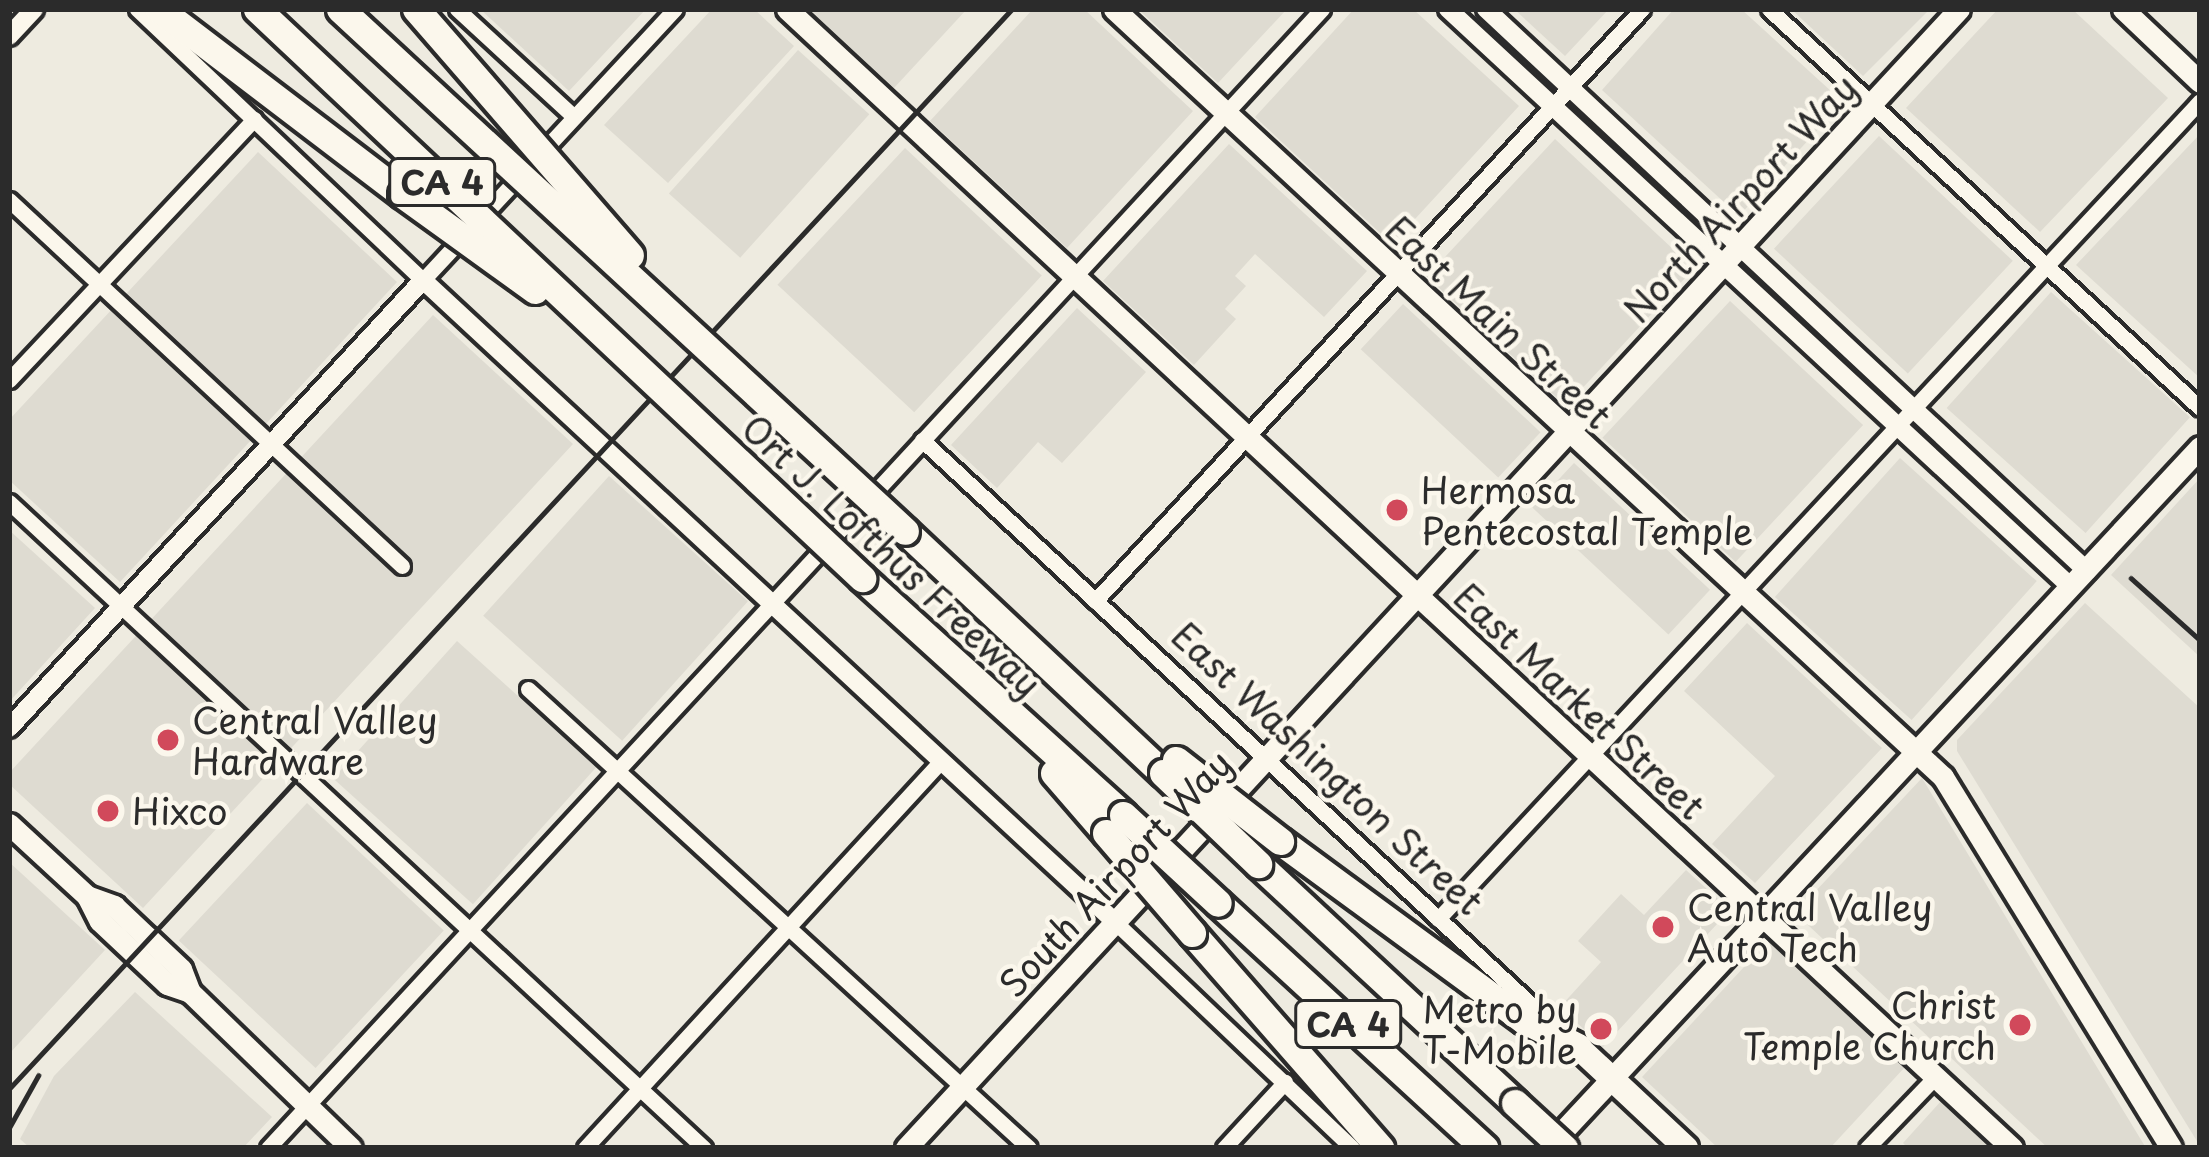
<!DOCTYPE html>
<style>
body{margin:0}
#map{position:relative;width:2209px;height:1157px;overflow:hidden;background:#eeebe0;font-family:"Playpen Sans",sans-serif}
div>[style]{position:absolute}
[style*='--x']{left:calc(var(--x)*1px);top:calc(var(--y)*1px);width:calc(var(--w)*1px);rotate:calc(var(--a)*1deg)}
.built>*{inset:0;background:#dedbd1;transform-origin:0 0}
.roads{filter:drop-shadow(3px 0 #2b2b2b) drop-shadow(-3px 0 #2b2b2b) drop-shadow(0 3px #2b2b2b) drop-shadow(0 -3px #2b2b2b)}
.minor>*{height:15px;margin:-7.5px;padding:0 7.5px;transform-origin:7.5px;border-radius:7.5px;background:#fbf7ec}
.tertiary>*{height:18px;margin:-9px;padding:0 9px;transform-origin:9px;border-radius:9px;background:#fbf7ec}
.secondary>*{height:21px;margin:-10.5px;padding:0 10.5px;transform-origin:10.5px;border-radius:10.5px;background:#fbf7ec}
.primary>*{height:24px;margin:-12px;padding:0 12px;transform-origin:12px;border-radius:12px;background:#fbf7ec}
.motorway>*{height:27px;margin:-13.5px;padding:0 13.5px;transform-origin:13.5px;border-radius:13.5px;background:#fbf7ec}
.rail>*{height:4.5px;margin:-2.25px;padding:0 2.25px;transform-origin:2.25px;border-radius:2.25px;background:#2b2b2b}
.bridges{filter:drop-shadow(3px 0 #2b2b2b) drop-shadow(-3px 0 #2b2b2b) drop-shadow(0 3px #2b2b2b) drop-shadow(0 -3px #2b2b2b)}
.motorway-bridge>*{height:27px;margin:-13.5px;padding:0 13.5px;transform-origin:13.5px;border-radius:13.5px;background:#fbf7ec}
.dots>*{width:33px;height:33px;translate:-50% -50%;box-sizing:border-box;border:6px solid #fbf7ec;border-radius:50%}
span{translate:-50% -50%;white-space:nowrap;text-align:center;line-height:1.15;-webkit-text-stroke:9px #fbf7ec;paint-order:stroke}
.shield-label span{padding:3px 9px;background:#fbf7ec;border:3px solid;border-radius:9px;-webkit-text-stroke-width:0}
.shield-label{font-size:33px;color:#2b2b2b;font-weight:700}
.street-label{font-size:36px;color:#2b2b2b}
.poi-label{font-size:36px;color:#2b2b2b}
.left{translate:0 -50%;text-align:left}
.right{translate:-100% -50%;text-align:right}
.frame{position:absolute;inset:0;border:12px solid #2b2b2b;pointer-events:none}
</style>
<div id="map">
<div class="built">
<div style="clip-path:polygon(480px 9px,646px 9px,569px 91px)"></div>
<div style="clip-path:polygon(712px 9px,754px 9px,794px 46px,668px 183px,604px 125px)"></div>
<div style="clip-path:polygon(809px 9px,967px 9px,894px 88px)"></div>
<div style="clip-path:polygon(1033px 9px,1084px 9px,1193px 111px,1067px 248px,930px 121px)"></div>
<div style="clip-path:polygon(1138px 9px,1287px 9px,1218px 83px)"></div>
<div style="clip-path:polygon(1354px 9px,1413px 9px,1519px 106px,1392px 244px,1255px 117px)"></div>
<div style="clip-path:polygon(1514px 9px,1609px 9px,1565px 56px)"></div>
<div style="clip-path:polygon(1674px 9px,1741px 9px,1843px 102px,1739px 216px,1602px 90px)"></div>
<div style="clip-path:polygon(1791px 9px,1930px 9px,1863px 76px)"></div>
<div style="clip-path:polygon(1998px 9px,2072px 9px,2168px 98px,2040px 232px,1906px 108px)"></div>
<div style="left:798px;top:50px;width:96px;height:193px;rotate:42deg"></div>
<div style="clip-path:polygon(2200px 134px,2200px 378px,2076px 265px)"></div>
<div style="left:1879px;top:136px;width:183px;height:154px;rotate:43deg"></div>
<div style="left:1555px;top:139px;width:190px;height:188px;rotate:43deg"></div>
<div style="clip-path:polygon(1229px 144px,1367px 271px,1324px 317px,1255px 254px,1235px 276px,1246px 286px,1225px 309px,1236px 319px,1194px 365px,1103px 281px)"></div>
<div style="left:905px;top:148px;width:187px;height:187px;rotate:43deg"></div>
<div style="clip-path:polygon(258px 152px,397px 282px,120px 582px,9px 480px,9px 420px)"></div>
<div style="left:2051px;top:292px;width:187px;height:156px;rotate:42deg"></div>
<div style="left:1730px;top:301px;width:182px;height:187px;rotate:43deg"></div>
<div style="left:1403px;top:304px;width:188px;height:62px;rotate:43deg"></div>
<div style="clip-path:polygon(1077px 308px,1146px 372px,1062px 463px,1038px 442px,997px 488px,951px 445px)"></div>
<div style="clip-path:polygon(433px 315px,573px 444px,143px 908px,9px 784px,9px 773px)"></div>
<div style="left:1900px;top:458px;width:184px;height:187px;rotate:42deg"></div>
<div style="left:1574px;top:463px;width:186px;height:61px;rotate:43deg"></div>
<div style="left:609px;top:476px;width:187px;height:188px;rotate:42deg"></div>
<div style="clip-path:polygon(2200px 478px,2200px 657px,2111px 575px)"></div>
<div style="clip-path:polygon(9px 530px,95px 608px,9px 702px)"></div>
<div style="clip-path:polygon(2085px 603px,2200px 708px,2200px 1146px,1957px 751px,1957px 740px)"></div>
<div style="clip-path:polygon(1747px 623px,1882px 748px,1755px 883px,1712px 844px,1775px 776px,1684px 691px)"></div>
<div style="left:457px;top:641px;width:188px;height:185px;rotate:42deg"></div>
<div style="clip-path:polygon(1922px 778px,2021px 942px,2146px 1148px,2048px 1148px,1795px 913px)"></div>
<div style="left:307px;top:803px;width:187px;height:188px;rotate:43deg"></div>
<div style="clip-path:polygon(9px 862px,105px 950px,9px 1054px)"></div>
<div style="clip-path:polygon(1686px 870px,1730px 910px,1603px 1047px,1560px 1007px,1601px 962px,1578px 941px,1621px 894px,1644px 915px)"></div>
<div style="clip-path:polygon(1769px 940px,1905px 1067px,1830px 1148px,1718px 1148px,1642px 1077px)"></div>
<div style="clip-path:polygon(135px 992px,272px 1117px,243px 1148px,30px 1148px,20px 1139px,54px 1076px)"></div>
<div style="clip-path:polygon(1942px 1100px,1942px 1101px,1993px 1148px,1908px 1148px,1903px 1143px)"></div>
</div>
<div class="roads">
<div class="minor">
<div style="--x:137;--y:9;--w:394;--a:43.5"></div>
<div style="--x:423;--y:280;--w:370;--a:-47.1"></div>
<div style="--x:457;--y:9;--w:159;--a:42.7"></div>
<div style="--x:1769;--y:9;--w:587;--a:42.79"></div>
<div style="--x:9;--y:200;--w:537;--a:42.96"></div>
<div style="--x:9;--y:380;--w:358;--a:-46.8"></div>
<div style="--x:922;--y:440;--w:860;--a:42.83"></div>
<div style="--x:9;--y:502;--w:949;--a:42.91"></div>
<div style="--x:1095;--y:601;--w:806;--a:-47.26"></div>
<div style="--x:528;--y:689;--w:679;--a:42.49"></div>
<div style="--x:1438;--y:919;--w:1118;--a:-47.03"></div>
<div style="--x:1115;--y:922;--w:327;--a:43.6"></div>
<div style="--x:268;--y:1148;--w:1552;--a:-47.22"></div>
<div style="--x:585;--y:1148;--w:526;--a:-47.39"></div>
<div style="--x:1224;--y:1148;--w:90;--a:-47.3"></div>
<div style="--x:1867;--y:1148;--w:98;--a:-46.2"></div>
</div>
<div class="tertiary">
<div style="--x:1448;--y:9;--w:850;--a:42.85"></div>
<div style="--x:1486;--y:9;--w:823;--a:43.08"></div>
<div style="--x:9;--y:36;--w:37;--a:-47"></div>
<div style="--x:9;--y:728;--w:610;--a:-47.26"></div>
<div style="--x:423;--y:280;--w:944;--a:42.85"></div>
</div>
<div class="secondary">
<div style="--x:787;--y:9;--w:1673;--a:42.92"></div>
<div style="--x:1114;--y:9;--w:1130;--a:42.81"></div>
<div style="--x:1943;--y:777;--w:435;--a:58.4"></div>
<div style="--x:2123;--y:9;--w:106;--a:43.5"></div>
<div style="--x:9;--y:824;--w:106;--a:42.7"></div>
<div style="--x:87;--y:896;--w:28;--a:63"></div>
<div style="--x:100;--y:921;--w:92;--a:43.2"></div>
<div style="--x:167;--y:984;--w:24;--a:19"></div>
<div style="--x:190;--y:992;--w:224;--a:44.1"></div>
<div style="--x:87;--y:896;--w:29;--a:20"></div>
<div style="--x:114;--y:906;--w:45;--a:43.2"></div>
<div style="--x:147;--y:937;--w:47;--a:43.3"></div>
<div style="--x:181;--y:969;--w:25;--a:69"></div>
<div style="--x:906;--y:1148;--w:1551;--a:-47.25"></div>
<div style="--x:1547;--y:1148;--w:958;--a:-47.03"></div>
</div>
<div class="primary">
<div style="--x:1578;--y:1047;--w:148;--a:43.1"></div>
</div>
<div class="motorway">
<div style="--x:159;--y:9;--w:305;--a:37.3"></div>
<div style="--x:905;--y:531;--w:354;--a:43.2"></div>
<div style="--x:862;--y:578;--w:353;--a:42.2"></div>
<div style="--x:1054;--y:773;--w:79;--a:49.1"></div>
<div style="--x:1280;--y:841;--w:303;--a:36.3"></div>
<div style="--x:1524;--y:1020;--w:60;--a:26.6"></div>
<div style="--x:1258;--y:864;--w:351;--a:42.9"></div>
<div style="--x:1218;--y:903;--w:362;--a:42.6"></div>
<div style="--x:1192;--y:933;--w:286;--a:48.8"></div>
</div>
</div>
<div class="rail">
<div style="--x:2131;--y:578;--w:93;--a:41.9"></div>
<div style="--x:9;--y:1089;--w:1474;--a:-47.12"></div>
<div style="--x:9;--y:1128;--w:60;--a:-60.9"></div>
</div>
<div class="bridges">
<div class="motorway-bridge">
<div style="--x:257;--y:9;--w:831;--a:43.24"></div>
<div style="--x:340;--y:9;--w:769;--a:42.73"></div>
<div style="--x:416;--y:9;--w:326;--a:49"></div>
<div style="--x:402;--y:194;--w:164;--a:35.8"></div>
<div style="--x:1176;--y:760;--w:132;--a:37.9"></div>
<div style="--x:1163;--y:773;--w:132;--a:43.8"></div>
<div style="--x:1123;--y:815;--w:129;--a:42.8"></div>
<div style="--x:1106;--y:833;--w:132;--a:49.3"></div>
<div style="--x:1515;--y:1103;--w:67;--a:42.6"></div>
</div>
</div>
<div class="dots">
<div style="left:1397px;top:510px;background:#d1495b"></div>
<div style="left:168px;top:740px;background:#d1495b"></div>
<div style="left:108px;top:811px;background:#d1495b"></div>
<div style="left:1663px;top:927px;background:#d1495b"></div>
<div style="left:2020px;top:1025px;background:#d1495b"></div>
<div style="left:1601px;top:1029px;background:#d1495b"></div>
</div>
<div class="shield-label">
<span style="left:442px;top:182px">CA 4</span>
<span style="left:1348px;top:1024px">CA 4</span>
</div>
<div class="street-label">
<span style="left:1740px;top:198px;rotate:-47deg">North Airport Way</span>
<span style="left:1499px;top:322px;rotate:43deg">East Main Street</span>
<span style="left:892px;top:555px;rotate:43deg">Ort J. Lofthus Freeway</span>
<span style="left:1580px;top:701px;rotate:43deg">East Market Street</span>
<span style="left:1328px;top:768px;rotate:43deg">East Washington Street</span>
<span style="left:1115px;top:873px;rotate:-47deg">South Airport Way</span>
</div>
<div class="poi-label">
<span class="left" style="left:1421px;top:510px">Hermosa<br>Pentecostal Temple</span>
<span class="left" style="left:192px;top:740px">Central Valley<br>Hardware</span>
<span class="left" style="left:132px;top:811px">Hixco</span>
<span class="left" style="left:1687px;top:927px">Central Valley<br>Auto Tech</span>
<span class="right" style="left:1996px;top:1025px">Christ<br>Temple Church</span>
<span class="right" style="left:1577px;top:1029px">Metro by<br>T-Mobile</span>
</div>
<div class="frame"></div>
</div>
